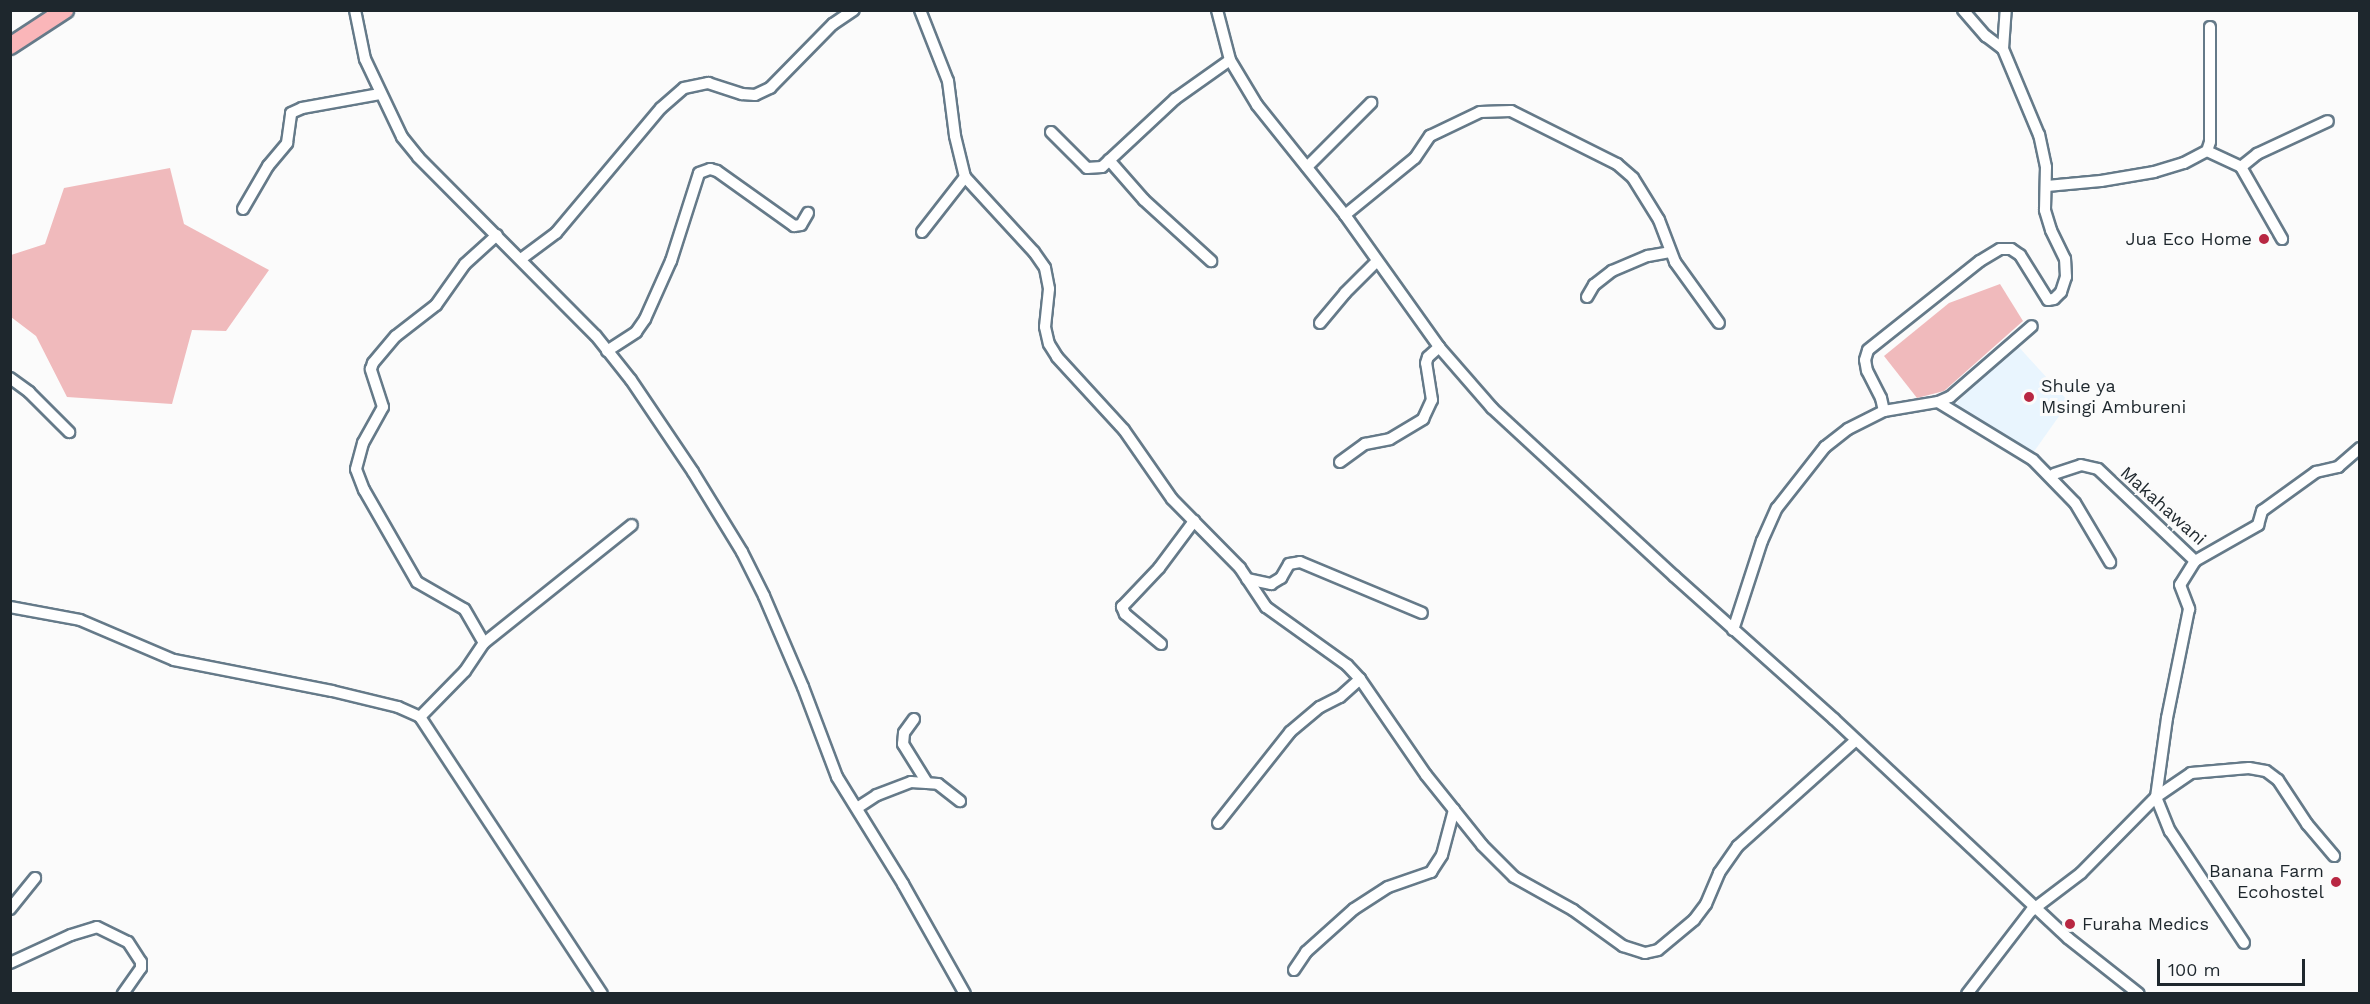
<!DOCTYPE html>
<style>
body{margin:0}
#map{position:relative;width:2370px;height:1004px;overflow:hidden;background:#fbfbfb;font-family:"Work Sans",sans-serif}
div>[style]{position:absolute}
[style*='--x']{left:calc(var(--x)*1px);top:calc(var(--y)*1px);width:calc(var(--w)*1px);rotate:calc(var(--a)*1deg)}
.built>*{inset:0;background:#e9f5fe}
.green>*{inset:0;background:#f0babc}
.roads{filter:drop-shadow(2px 0 #657a89) drop-shadow(-2px 0 #657a89) drop-shadow(0 2px #657a89) drop-shadow(0 -2px #657a89)}
.minor>*{height:10px;margin:-5px;padding:0 5px;transform-origin:5px;border-radius:5px;background:#fff}
.highway>*{height:16px;margin:-8px;padding:0 8px;transform-origin:8px;border-radius:8px;background:#fab6b9}
.dots>*{width:16px;height:16px;translate:-50% -50%;box-sizing:border-box;border:3px solid #fbfbfb;border-radius:50%}
span{translate:-50% -50%;white-space:nowrap;text-align:center;line-height:1.15;-webkit-text-stroke:6px #fbfbfb;paint-order:stroke}
.poi-label{font-size:18px;color:#1e272d}
.right{translate:-100% -50%;text-align:right}
.left{translate:0 -50%;text-align:left}
.street-label{font-size:18px;color:#1e272d}
.frame{position:absolute;inset:0;border:12px solid #1e272d;pointer-events:none}
.scale{position:absolute;left:2157px;top:959px;width:148px;height:27px;box-sizing:border-box;border:3px solid #1e272d;border-top:0;padding-left:8px;font-size:18px;line-height:21px;white-space:nowrap;color:#1e272d;-webkit-text-stroke:4px #fbfbfb;paint-order:stroke}
</style>
<div id="map">
<div class="built">
<div style="clip-path:polygon(2017px 345px,2069px 402px,2033px 453px,1953px 406px)"></div>
</div>
<div class="green">
<div style="clip-path:polygon(170px 168px,184px 224px,269px 270px,226px 331px,192px 330px,172px 404px,67px 397px,36px 336px,11px 317px,11px 255px,45px 244px,64px 188px)"></div>
<div style="clip-path:polygon(2000px 284px,2023px 321px,1944px 391px,1917px 398px,1884px 356px,1949px 303px)"></div>
</div>
<div class="roads">
<div class="minor">
<div style="--x:355;--y:10;--w:50;--a:78.5"></div>
<div style="--x:365;--y:59;--w:86;--a:64.6"></div>
<div style="--x:402;--y:137;--w:26;--a:51"></div>
<div style="--x:418;--y:157;--w:252;--a:45.2"></div>
<div style="--x:596;--y:336;--w:56;--a:51.5"></div>
<div style="--x:631;--y:380;--w:111;--a:56"></div>
<div style="--x:693;--y:472;--w:94;--a:58.5"></div>
<div style="--x:742;--y:552;--w:49;--a:63.4"></div>
<div style="--x:764;--y:596;--w:99;--a:66.8"></div>
<div style="--x:803;--y:687;--w:96;--a:69.3"></div>
<div style="--x:837;--y:777;--w:126;--a:58.3"></div>
<div style="--x:903;--y:884;--w:126;--a:60.6"></div>
<div style="--x:920;--y:10;--w:76;--a:68.5"></div>
<div style="--x:948;--y:81;--w:55;--a:82.7"></div>
<div style="--x:955;--y:136;--w:42;--a:76.3"></div>
<div style="--x:965;--y:177;--w:102;--a:47.4"></div>
<div style="--x:1034;--y:252;--w:19;--a:55"></div>
<div style="--x:1045;--y:268;--w:21;--a:79"></div>
<div style="--x:1049;--y:289;--w:38;--a:96"></div>
<div style="--x:1045;--y:327;--w:17;--a:77"></div>
<div style="--x:1049;--y:344;--w:15;--a:58"></div>
<div style="--x:1057;--y:357;--w:99;--a:47.5"></div>
<div style="--x:1124;--y:430;--w:84;--a:55.2"></div>
<div style="--x:1172;--y:499;--w:97;--a:45.4"></div>
<div style="--x:1240;--y:568;--w:47;--a:56.3"></div>
<div style="--x:1266;--y:607;--w:100;--a:35.6"></div>
<div style="--x:1347;--y:665;--w:19;--a:47"></div>
<div style="--x:1360;--y:679;--w:116;--a:55.5"></div>
<div style="--x:1426;--y:775;--w:90;--a:51.3"></div>
<div style="--x:1482;--y:845;--w:45;--a:45"></div>
<div style="--x:1514;--y:877;--w:68;--a:29.2"></div>
<div style="--x:1573;--y:910;--w:62;--a:35.8"></div>
<div style="--x:1623;--y:946;--w:23;--a:18"></div>
<div style="--x:1645;--y:953;--w:13;--a:-13"></div>
<div style="--x:1658;--y:950;--w:47;--a:-39.8"></div>
<div style="--x:1694;--y:920;--w:20;--a:-53"></div>
<div style="--x:1706;--y:904;--w:34;--a:-67"></div>
<div style="--x:1719;--y:873;--w:33;--a:-55"></div>
<div style="--x:1738;--y:846;--w:157;--a:-41.9"></div>
<div style="--x:1217;--y:10;--w:52;--a:75.4"></div>
<div style="--x:1230;--y:60;--w:52;--a:59"></div>
<div style="--x:1257;--y:105;--w:141;--a:51.3"></div>
<div style="--x:1345;--y:215;--w:162;--a:54.5"></div>
<div style="--x:1439;--y:347;--w:81;--a:49"></div>
<div style="--x:1492;--y:408;--w:248;--a:42.7"></div>
<div style="--x:1674;--y:576;--w:215;--a:41.8"></div>
<div style="--x:1834;--y:719;--w:320;--a:43.1"></div>
<div style="--x:2068;--y:938;--w:90;--a:38.3"></div>
<div style="--x:1963;--y:10;--w:35;--a:49"></div>
<div style="--x:1986;--y:36;--w:21;--a:37"></div>
<div style="--x:1051;--y:132;--w:51;--a:45"></div>
<div style="--x:1087;--y:168;--w:15;--a:-4"></div>
<div style="--x:1102;--y:167;--w:100;--a:-43"></div>
<div style="--x:1175;--y:99;--w:67;--a:-35.3"></div>
<div style="--x:2207;--y:151;--w:38;--a:25"></div>
<div style="--x:2241;--y:167;--w:83;--a:60.3"></div>
<div style="--x:1109;--y:160;--w:53;--a:48.8"></div>
<div style="--x:1144;--y:200;--w:91;--a:42.3"></div>
<div style="--x:1307;--y:167;--w:91;--a:-45"></div>
<div style="--x:2241;--y:167;--w:21;--a:-39"></div>
<div style="--x:2257;--y:154;--w:78;--a:-24.9"></div>
<div style="--x:2047;--y:186;--w:54;--a:-5.3"></div>
<div style="--x:2101;--y:181;--w:54;--a:-9.6"></div>
<div style="--x:2154;--y:172;--w:31;--a:-17"></div>
<div style="--x:2184;--y:163;--w:26;--a:-28"></div>
<div style="--x:2207;--y:151;--w:9;--a:-72"></div>
<div style="--x:2210;--y:142;--w:115;--a:-90"></div>
<div style="--x:243;--y:209;--w:50;--a:-59.8"></div>
<div style="--x:268;--y:166;--w:30;--a:-50"></div>
<div style="--x:287;--y:143;--w:30;--a:-82"></div>
<div style="--x:291;--y:113;--w:12;--a:-24"></div>
<div style="--x:302;--y:108;--w:79;--a:-10.2"></div>
<div style="--x:1345;--y:215;--w:90;--a:-39.2"></div>
<div style="--x:1415;--y:158;--w:27;--a:-56"></div>
<div style="--x:1430;--y:136;--w:55;--a:-25.6"></div>
<div style="--x:1480;--y:112;--w:31;--a:-2"></div>
<div style="--x:1511;--y:111;--w:119;--a:26.6"></div>
<div style="--x:1617;--y:164;--w:21;--a:41"></div>
<div style="--x:1633;--y:178;--w:49;--a:58.2"></div>
<div style="--x:1659;--y:220;--w:45;--a:69.1"></div>
<div style="--x:1675;--y:262;--w:75;--a:54.2"></div>
<div style="--x:922;--y:232;--w:70;--a:-52"></div>
<div style="--x:521;--y:259;--w:44;--a:-36.6"></div>
<div style="--x:556;--y:233;--w:163;--a:-50"></div>
<div style="--x:661;--y:108;--w:30;--a:-41"></div>
<div style="--x:684;--y:88;--w:25;--a:-12"></div>
<div style="--x:708;--y:83;--w:36;--a:18"></div>
<div style="--x:742;--y:94;--w:13;--a:4"></div>
<div style="--x:755;--y:95;--w:17;--a:-25"></div>
<div style="--x:770;--y:88;--w:90;--a:-45.5"></div>
<div style="--x:833;--y:24;--w:25;--a:-34"></div>
<div style="--x:1587;--y:297;--w:14;--a:-60"></div>
<div style="--x:1594;--y:285;--w:23;--a:-38"></div>
<div style="--x:1612;--y:271;--w:39;--a:-23"></div>
<div style="--x:1648;--y:256;--w:22;--a:-10"></div>
<div style="--x:1320;--y:323;--w:39;--a:-50"></div>
<div style="--x:1345;--y:293;--w:45;--a:-45"></div>
<div style="--x:607;--y:351;--w:35;--a:-33"></div>
<div style="--x:636;--y:332;--w:16;--a:-55"></div>
<div style="--x:645;--y:319;--w:64;--a:-65.9"></div>
<div style="--x:671;--y:261;--w:92;--a:-72.3"></div>
<div style="--x:699;--y:173;--w:12;--a:-20"></div>
<div style="--x:710;--y:169;--w:7;--a:16"></div>
<div style="--x:717;--y:171;--w:95;--a:35.5"></div>
<div style="--x:794;--y:226;--w:7;--a:-8"></div>
<div style="--x:801;--y:225;--w:14;--a:-60"></div>
<div style="--x:10;--y:378;--w:24;--a:36"></div>
<div style="--x:29;--y:392;--w:57;--a:45"></div>
<div style="--x:1938;--y:402;--w:111;--a:31.4"></div>
<div style="--x:2033;--y:460;--w:60;--a:45.7"></div>
<div style="--x:2075;--y:503;--w:69;--a:59.3"></div>
<div style="--x:1884;--y:411;--w:13;--a:-103"></div>
<div style="--x:1881;--y:398;--w:30;--a:-117"></div>
<div style="--x:1867;--y:371;--w:11;--a:-100"></div>
<div style="--x:1865;--y:360;--w:10;--a:-73"></div>
<div style="--x:1868;--y:350;--w:143;--a:-38.5"></div>
<div style="--x:1980;--y:261;--w:23;--a:-31"></div>
<div style="--x:2000;--y:249;--w:11;--a:0"></div>
<div style="--x:2011;--y:249;--w:11;--a:34"></div>
<div style="--x:2020;--y:255;--w:53;--a:58.1"></div>
<div style="--x:2048;--y:300;--w:6;--a:-9"></div>
<div style="--x:2054;--y:299;--w:10;--a:-45"></div>
<div style="--x:2061;--y:292;--w:16;--a:-72"></div>
<div style="--x:2066;--y:277;--w:18;--a:-93"></div>
<div style="--x:2065;--y:259;--w:32;--a:-116"></div>
<div style="--x:2051;--y:230;--w:21;--a:-107"></div>
<div style="--x:2045;--y:210;--w:43;--a:-88.7"></div>
<div style="--x:2046;--y:167;--w:33;--a:-102"></div>
<div style="--x:2039;--y:135;--w:93;--a:-112.7"></div>
<div style="--x:2003;--y:49;--w:39;--a:-86"></div>
<div style="--x:1340;--y:462;--w:31;--a:-36"></div>
<div style="--x:1365;--y:444;--w:25;--a:-11"></div>
<div style="--x:1390;--y:439;--w:39;--a:-31"></div>
<div style="--x:1423;--y:419;--w:21;--a:-65"></div>
<div style="--x:1432;--y:400;--w:37;--a:-99"></div>
<div style="--x:1426;--y:363;--w:6;--a:-72"></div>
<div style="--x:1428;--y:357;--w:15;--a:-42"></div>
<div style="--x:2054;--y:474;--w:28;--a:-18"></div>
<div style="--x:2081;--y:465;--w:17;--a:13"></div>
<div style="--x:2098;--y:469;--w:134;--a:43.5"></div>
<div style="--x:2195;--y:561;--w:73;--a:-29.7"></div>
<div style="--x:2258;--y:525;--w:15;--a:-74"></div>
<div style="--x:2262;--y:511;--w:67;--a:-35.8"></div>
<div style="--x:2316;--y:472;--w:23;--a:-13"></div>
<div style="--x:2338;--y:467;--w:29;--a:-41"></div>
<div style="--x:2195;--y:561;--w:28;--a:122"></div>
<div style="--x:2180;--y:585;--w:26;--a:69"></div>
<div style="--x:2189;--y:609;--w:111;--a:101.4"></div>
<div style="--x:2167;--y:718;--w:80;--a:97.9"></div>
<div style="--x:2156;--y:797;--w:37;--a:68"></div>
<div style="--x:2170;--y:831;--w:134;--a:56.5"></div>
<div style="--x:1247;--y:579;--w:25;--a:12"></div>
<div style="--x:1271;--y:584;--w:12;--a:-31"></div>
<div style="--x:1281;--y:578;--w:16;--a:-60"></div>
<div style="--x:1289;--y:564;--w:11;--a:-10"></div>
<div style="--x:1300;--y:562;--w:132;--a:22.7"></div>
<div style="--x:10;--y:607;--w:71;--a:10.5"></div>
<div style="--x:80;--y:620;--w:102;--a:23.1"></div>
<div style="--x:174;--y:660;--w:161;--a:11.1"></div>
<div style="--x:332;--y:691;--w:68;--a:13.6"></div>
<div style="--x:398;--y:707;--w:24;--a:24"></div>
<div style="--x:420;--y:717;--w:331;--a:56.7"></div>
<div style="--x:1733;--y:630;--w:94;--a:-72"></div>
<div style="--x:1762;--y:541;--w:36;--a:-66"></div>
<div style="--x:1777;--y:508;--w:78;--a:-51.8"></div>
<div style="--x:1825;--y:447;--w:29;--a:-38"></div>
<div style="--x:1848;--y:429;--w:40;--a:-26.6"></div>
<div style="--x:1884;--y:411;--w:55;--a:-9.5"></div>
<div style="--x:1938;--y:402;--w:13;--a:-23"></div>
<div style="--x:1950;--y:397;--w:108;--a:-40.9"></div>
<div style="--x:484;--y:643;--w:39;--a:-120"></div>
<div style="--x:464;--y:609;--w:54;--a:-150.1"></div>
<div style="--x:417;--y:582;--w:106;--a:-119.9"></div>
<div style="--x:364;--y:490;--w:22;--a:-111"></div>
<div style="--x:356;--y:469;--w:27;--a:-75"></div>
<div style="--x:363;--y:443;--w:41;--a:-60.9"></div>
<div style="--x:383;--y:407;--w:40;--a:-108"></div>
<div style="--x:371;--y:369;--w:6;--a:-72"></div>
<div style="--x:373;--y:363;--w:35;--a:-50"></div>
<div style="--x:396;--y:336;--w:51;--a:-37.8"></div>
<div style="--x:436;--y:305;--w:50;--a:-54.7"></div>
<div style="--x:465;--y:264;--w:43;--a:-42.2"></div>
<div style="--x:1161;--y:644;--w:47;--a:-140.2"></div>
<div style="--x:1125;--y:614;--w:8;--a:-113"></div>
<div style="--x:1122;--y:607;--w:54;--a:-46.5"></div>
<div style="--x:1159;--y:568;--w:59;--a:-53.3"></div>
<div style="--x:420;--y:717;--w:64;--a:-45.6"></div>
<div style="--x:465;--y:671;--w:34;--a:-56"></div>
<div style="--x:484;--y:643;--w:189;--a:-38.6"></div>
<div style="--x:914;--y:719;--w:17;--a:126"></div>
<div style="--x:904;--y:733;--w:11;--a:95"></div>
<div style="--x:903;--y:744;--w:44;--a:58.1"></div>
<div style="--x:857;--y:808;--w:24;--a:-33"></div>
<div style="--x:877;--y:795;--w:36;--a:-21"></div>
<div style="--x:911;--y:782;--w:27;--a:4"></div>
<div style="--x:938;--y:784;--w:28;--a:38"></div>
<div style="--x:1218;--y:823;--w:116;--a:-51.6"></div>
<div style="--x:1290;--y:732;--w:39;--a:-40"></div>
<div style="--x:1320;--y:707;--w:22;--a:-27"></div>
<div style="--x:1340;--y:697;--w:27;--a:-42"></div>
<div style="--x:10;--y:909;--w:40;--a:-51"></div>
<div style="--x:10;--y:963;--w:67;--a:-24.7"></div>
<div style="--x:71;--y:935;--w:27;--a:-17"></div>
<div style="--x:97;--y:927;--w:34;--a:26"></div>
<div style="--x:128;--y:942;--w:24;--a:57"></div>
<div style="--x:141;--y:962;--w:6;--a:90"></div>
<div style="--x:141;--y:968;--w:32;--a:125"></div>
<div style="--x:1294;--y:970;--w:22;--a:-56"></div>
<div style="--x:1306;--y:952;--w:64;--a:-41.9"></div>
<div style="--x:1354;--y:909;--w:40;--a:-32.9"></div>
<div style="--x:1388;--y:887;--w:46;--a:-19.2"></div>
<div style="--x:1431;--y:872;--w:20;--a:-57"></div>
<div style="--x:1442;--y:855;--w:47;--a:-75.1"></div>
<div style="--x:1967;--y:994;--w:105;--a:-52.4"></div>
<div style="--x:2031;--y:911;--w:63;--a:-37.2"></div>
<div style="--x:2081;--y:873;--w:107;--a:-45.4"></div>
<div style="--x:2156;--y:797;--w:42;--a:-34.4"></div>
<div style="--x:2191;--y:773;--w:58;--a:-4.9"></div>
<div style="--x:2249;--y:768;--w:17;--a:10"></div>
<div style="--x:2266;--y:771;--w:15;--a:37"></div>
<div style="--x:2278;--y:780;--w:53;--a:56.6"></div>
<div style="--x:2307;--y:824;--w:42;--a:49.8"></div>
</div>
<div class="highway">
<div style="--x:10;--y:46;--w:66;--a:-33.2"></div>
</div>
</div>
<div class="dots">
<div style="left:2264px;top:239px;background:#b82742"></div>
<div style="left:2029px;top:397px;background:#b82742"></div>
<div style="left:2336px;top:882px;background:#b82742"></div>
<div style="left:2070px;top:924px;background:#b82742"></div>
</div>
<div class="poi-label">
<span class="right" style="left:2252px;top:239px">Jua Eco Home</span>
<span class="left" style="left:2041px;top:397px">Shule ya<br>Msingi Ambureni</span>
<span class="right" style="left:2324px;top:882px">Banana Farm<br>Ecohostel</span>
<span class="left" style="left:2082px;top:924px">Furaha Medics</span>
</div>
<div class="street-label">
<span style="left:2163px;top:506px;rotate:42deg">Makahawani</span>
</div>
<div class="frame"></div>
<div class="scale">100 m</div>
</div>
